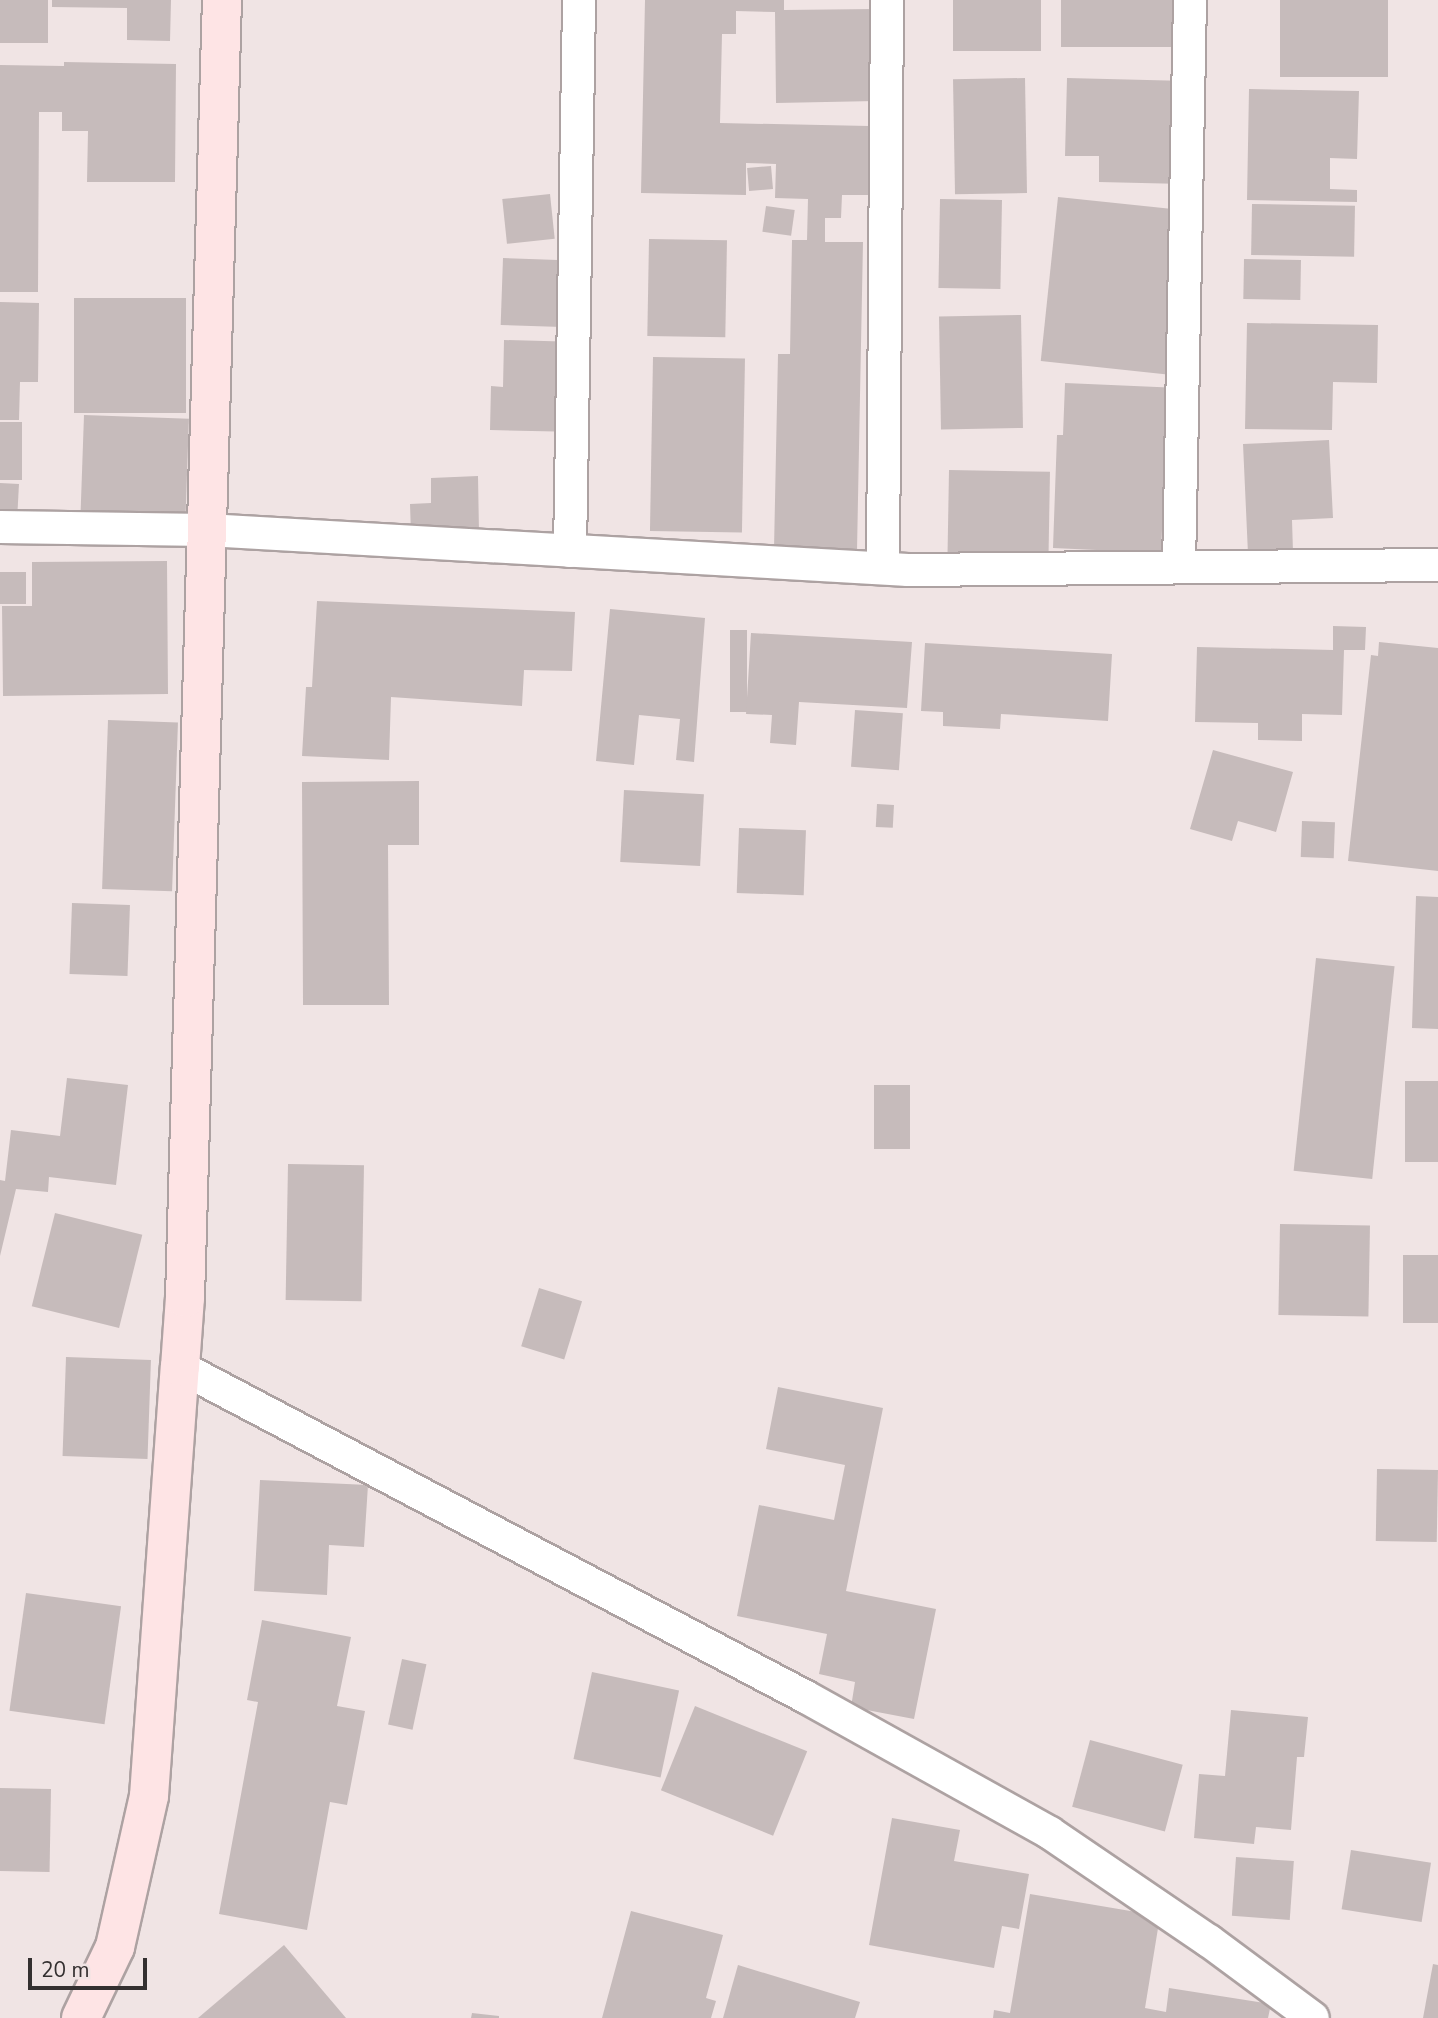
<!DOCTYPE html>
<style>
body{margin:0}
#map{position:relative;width:1438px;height:2018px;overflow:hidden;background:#f0e4e4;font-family:"Nunito Sans",sans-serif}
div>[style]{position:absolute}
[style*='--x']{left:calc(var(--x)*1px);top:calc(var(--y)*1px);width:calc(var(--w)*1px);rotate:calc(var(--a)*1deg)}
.building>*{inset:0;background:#c6bbbb;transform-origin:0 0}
.roads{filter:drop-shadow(2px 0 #ada2a2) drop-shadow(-2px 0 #ada2a2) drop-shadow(0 2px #ada2a2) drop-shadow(0 -2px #ada2a2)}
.minor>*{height:32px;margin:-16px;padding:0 16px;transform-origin:16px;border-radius:16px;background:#fff}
.secondary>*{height:38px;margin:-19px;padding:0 19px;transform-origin:19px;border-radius:19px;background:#fee4e5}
span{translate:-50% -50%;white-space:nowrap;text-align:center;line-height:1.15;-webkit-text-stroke:5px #f0e4e4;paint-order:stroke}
.scale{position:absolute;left:28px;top:1958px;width:119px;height:32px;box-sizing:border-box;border:4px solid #343030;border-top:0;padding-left:9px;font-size:21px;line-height:24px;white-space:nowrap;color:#343030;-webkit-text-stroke:5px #f0e4e4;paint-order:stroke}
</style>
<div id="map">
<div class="building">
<div style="left:0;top:0;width:48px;height:43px"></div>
<div style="clip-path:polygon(52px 0,171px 0,170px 41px,127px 40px,127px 8px,52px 7px)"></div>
<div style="clip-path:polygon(645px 0,784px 0,784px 10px,874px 9px,876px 101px,776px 103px,775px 12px,736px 11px,736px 34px,722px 34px,720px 123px,869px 126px,868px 195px,842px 195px,841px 218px,825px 218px,825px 242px,863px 242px,857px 551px,774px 549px,778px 354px,790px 354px,792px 240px,807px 240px,808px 199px,775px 198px,776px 164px,746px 163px,746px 195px,641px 193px)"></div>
<div style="left:953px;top:0;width:88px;height:51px"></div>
<div style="left:1061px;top:0;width:130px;height:47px"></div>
<div style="left:1280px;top:0;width:108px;height:77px"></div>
<div style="clip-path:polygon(64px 62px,176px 64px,175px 182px,87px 182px,88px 131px,62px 131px,62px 112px,39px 112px,38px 292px,0 292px,0 65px,64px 66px)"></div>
<div style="left:1025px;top:78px;width:115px;height:72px;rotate:89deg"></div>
<div style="clip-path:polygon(1067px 78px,1187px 81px,1184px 184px,1099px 182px,1099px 156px,1065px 156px)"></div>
<div style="clip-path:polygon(1249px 89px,1359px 91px,1357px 159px,1330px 158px,1330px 189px,1357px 190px,1357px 202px,1247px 200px)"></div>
<div style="left:771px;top:166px;width:23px;height:24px;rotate:85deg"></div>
<div style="left:550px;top:194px;width:45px;height:48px;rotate:84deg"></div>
<div style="left:1058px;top:197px;width:132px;height:165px;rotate:6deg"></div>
<div style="left:940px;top:199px;width:62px;height:89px;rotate:1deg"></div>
<div style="left:1252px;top:204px;width:103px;height:51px;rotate:1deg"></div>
<div style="left:766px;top:206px;width:29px;height:26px;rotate:8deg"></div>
<div style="left:649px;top:239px;width:78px;height:97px;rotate:1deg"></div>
<div style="left:503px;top:258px;width:69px;height:67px;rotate:2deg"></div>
<div style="left:1244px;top:259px;width:57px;height:40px;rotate:1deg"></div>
<div style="left:74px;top:298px;width:112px;height:115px"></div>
<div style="clip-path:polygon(0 302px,39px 303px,38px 382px,20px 382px,19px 420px,0 420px)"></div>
<div style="left:1021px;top:315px;width:113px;height:82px;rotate:89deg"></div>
<div style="clip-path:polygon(1247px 323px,1378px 325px,1377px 383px,1333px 382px,1332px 430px,1245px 429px)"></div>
<div style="clip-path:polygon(504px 340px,580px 342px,579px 432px,490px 430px,491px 386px,503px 387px)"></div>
<div style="left:653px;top:357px;width:92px;height:174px;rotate:1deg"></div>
<div style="clip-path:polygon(1065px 383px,1180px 388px,1178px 436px,1166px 436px,1161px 553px,1053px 548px,1057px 435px,1063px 435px)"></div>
<div style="left:84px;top:415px;width:105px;height:114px;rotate:2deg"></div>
<div style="left:0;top:422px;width:22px;height:58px"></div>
<div style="clip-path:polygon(1329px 440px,1333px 518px,1292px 520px,1293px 552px,1248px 554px,1243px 444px)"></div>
<div style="left:949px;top:470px;width:101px;height:82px;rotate:1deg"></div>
<div style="clip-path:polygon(478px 476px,479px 532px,411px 534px,410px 504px,431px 503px,431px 478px)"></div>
<div style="left:0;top:483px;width:19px;height:35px;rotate:3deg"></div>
<div style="clip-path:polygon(167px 561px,168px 694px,3px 696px,2px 606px,32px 606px,32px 562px)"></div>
<div style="left:0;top:572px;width:26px;height:32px"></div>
<div style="clip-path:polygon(317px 601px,575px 612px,572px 671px,524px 670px,522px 706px,391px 697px,389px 760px,302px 756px,306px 687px,312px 687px)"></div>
<div style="clip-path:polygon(610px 609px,705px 618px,694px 762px,676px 760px,680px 719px,639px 715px,634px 765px,596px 761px)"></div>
<div style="clip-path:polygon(1333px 626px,1366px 627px,1365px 650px,1344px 650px,1342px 715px,1302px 714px,1302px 741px,1258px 740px,1258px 723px,1195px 722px,1197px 647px,1333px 650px)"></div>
<div style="left:730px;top:630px;width:17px;height:82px"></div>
<div style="clip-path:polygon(751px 633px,912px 642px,907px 708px,799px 702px,796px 745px,770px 743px,772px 715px,746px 714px)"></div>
<div style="clip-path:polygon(1379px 642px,1438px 648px,1438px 871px,1348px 861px,1371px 655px,1378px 656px)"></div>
<div style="clip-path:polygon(925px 643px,1112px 654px,1108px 721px,1001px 714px,1000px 729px,943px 726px,943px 712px,921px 711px)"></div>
<div style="left:855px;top:710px;width:48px;height:57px;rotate:4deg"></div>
<div style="left:108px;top:720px;width:70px;height:169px;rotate:2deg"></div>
<div style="clip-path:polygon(1213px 750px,1293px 772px,1276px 832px,1238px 821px,1232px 841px,1190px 829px)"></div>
<div style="clip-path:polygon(419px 781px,419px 845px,388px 845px,389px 1005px,303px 1005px,302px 782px)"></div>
<div style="left:624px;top:790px;width:80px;height:72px;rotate:3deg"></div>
<div style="left:877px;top:804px;width:17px;height:23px;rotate:3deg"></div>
<div style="left:1302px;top:821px;width:33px;height:36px;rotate:2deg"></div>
<div style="left:739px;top:828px;width:67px;height:65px;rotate:2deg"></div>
<div style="clip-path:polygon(1416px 896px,1438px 897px,1438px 1029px,1412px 1028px)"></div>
<div style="left:72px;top:903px;width:58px;height:71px;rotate:2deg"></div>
<div style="left:1316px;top:958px;width:79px;height:214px;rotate:6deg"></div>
<div style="clip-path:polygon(67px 1078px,128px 1085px,116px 1185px,49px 1177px,48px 1192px,16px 1189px,0 1256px,0 1180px,5px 1181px,11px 1130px,60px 1136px)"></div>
<div style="left:1405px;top:1081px;width:33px;height:81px"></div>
<div style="left:874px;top:1085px;width:36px;height:64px"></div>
<div style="left:288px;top:1164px;width:76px;height:136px;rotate:1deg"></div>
<div style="left:55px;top:1213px;width:90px;height:96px;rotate:14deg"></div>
<div style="left:1280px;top:1224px;width:90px;height:91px;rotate:1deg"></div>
<div style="left:1403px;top:1255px;width:35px;height:68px"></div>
<div style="left:539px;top:1288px;width:45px;height:61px;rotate:17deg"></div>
<div style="left:66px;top:1357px;width:85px;height:99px;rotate:2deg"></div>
<div style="clip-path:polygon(778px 1387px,883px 1408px,846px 1591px,936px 1609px,914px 1719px,851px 1707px,855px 1682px,819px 1674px,827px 1634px,737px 1616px,759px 1505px,834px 1520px,845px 1465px,766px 1449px)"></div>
<div style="left:1377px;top:1469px;width:61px;height:72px;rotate:1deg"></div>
<div style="clip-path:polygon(260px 1480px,368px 1485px,364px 1547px,329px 1545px,327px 1595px,254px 1591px)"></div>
<div style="left:26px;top:1593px;width:96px;height:119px;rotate:8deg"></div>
<div style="clip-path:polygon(262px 1620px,351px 1637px,337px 1706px,365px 1711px,347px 1805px,330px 1802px,307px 1930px,219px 1914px,258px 1702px,247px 1700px)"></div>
<div style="left:402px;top:1659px;width:25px;height:67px;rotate:12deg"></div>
<div style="left:592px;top:1672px;width:89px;height:89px;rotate:12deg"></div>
<div style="left:695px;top:1706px;width:121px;height:91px;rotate:22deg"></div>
<div style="clip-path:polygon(1231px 1710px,1308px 1717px,1304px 1757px,1297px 1757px,1291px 1830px,1256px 1827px,1254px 1844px,1194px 1838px,1199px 1774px,1225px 1776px)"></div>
<div style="left:1090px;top:1740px;width:96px;height:69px;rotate:15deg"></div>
<div style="left:0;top:1788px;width:51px;height:83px;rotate:1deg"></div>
<div style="clip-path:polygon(892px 1818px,960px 1830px,954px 1861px,1029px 1874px,1019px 1929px,1002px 1926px,994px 1968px,869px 1945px)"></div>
<div style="left:1351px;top:1850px;width:81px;height:60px;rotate:9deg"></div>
<div style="left:1236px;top:1857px;width:58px;height:59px;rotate:4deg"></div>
<div style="clip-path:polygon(1030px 1894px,1160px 1916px,1145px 2008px,1166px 2012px,1169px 1988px,1271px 2004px,1268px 2018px,993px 2018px,994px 2010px,1010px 2013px)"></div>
<div style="clip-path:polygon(631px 1911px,723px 1935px,706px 1998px,716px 2001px,711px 2018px,602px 2018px)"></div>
<div style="clip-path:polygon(284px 1945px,346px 2018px,198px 2018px)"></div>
<div style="clip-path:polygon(1433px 1964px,1438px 1965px,1438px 2018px,1423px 2018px)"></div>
<div style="clip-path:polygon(738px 1965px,860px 2002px,855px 2018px,723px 2018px)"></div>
<div style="clip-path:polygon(472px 2013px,499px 2016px,499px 2018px,471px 2018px)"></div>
</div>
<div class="roads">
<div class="minor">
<div style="--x:0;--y:527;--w:207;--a:0.8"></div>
<div style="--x:207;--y:530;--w:702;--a:3.27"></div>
<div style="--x:908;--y:570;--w:530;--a:-0.54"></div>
<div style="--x:570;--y:551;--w:551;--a:-89.06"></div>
<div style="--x:1179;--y:567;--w:567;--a:-88.89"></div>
<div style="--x:883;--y:568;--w:568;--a:-89.6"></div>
<div style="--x:180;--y:1367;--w:708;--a:27.8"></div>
<div style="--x:806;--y:1697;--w:279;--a:29.1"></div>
<div style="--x:1050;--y:1833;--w:192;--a:34.2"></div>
<div style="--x:1209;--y:1941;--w:129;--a:36.5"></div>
</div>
<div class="secondary">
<div style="--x:81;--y:2018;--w:79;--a:-64.4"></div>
<div style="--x:115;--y:1947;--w:155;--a:-77.3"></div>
<div style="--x:149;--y:1796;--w:430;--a:-85.9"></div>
<div style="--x:180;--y:1367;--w:69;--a:-85.9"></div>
<div style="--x:185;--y:1298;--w:1299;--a:-88.37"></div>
</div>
</div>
<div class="scale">20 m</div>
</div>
